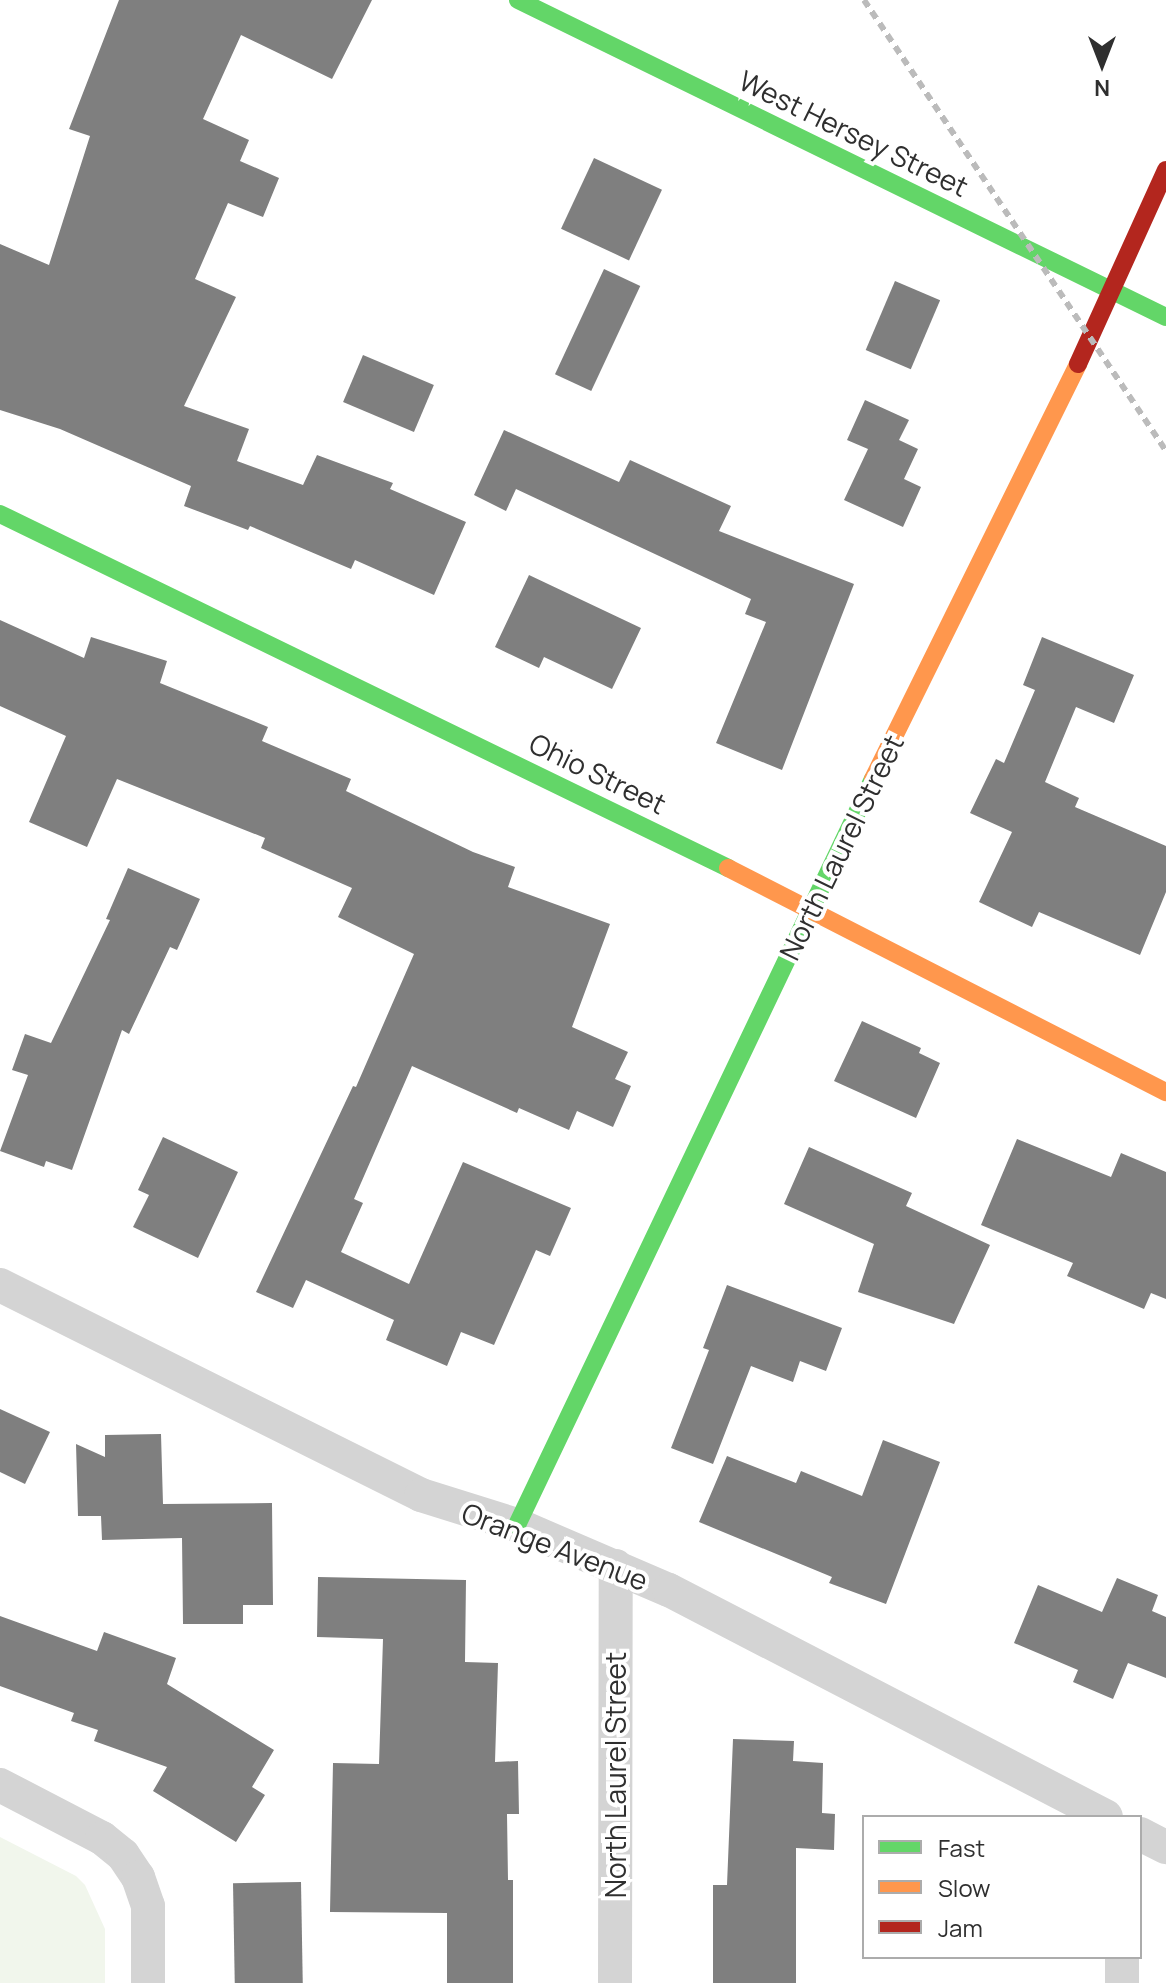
<!DOCTYPE html>
<style>
body{margin:0}
#map{position:relative;width:1166px;height:1983px;overflow:hidden;background:#fff;font-family:Manrope,sans-serif}
div>[style]{position:absolute}
[style*='--x']{left:calc(var(--x)*1px);top:calc(var(--y)*1px);width:calc(var(--w)*1px);rotate:calc(var(--a)*1deg)}
.green>*{inset:0;background:#f1f6ec}
.building>*{inset:0;background:#7f7f7f;transform-origin:0 0}
.street>*{height:34px;margin:-17px;padding:0 17px;transform-origin:17px;border-radius:17px;background:#d4d4d4}
.fast>*{height:18px;margin:-9px;padding:0 9px;transform-origin:9px;border-radius:9px;background:#63d668}
.slow>*{height:18px;margin:-9px;padding:0 9px;transform-origin:9px;border-radius:9px;background:#ff974d}
.jam>*{height:18px;margin:-9px;padding:0 9px;transform-origin:9px;border-radius:9px;background:#b3261e}
.rail>*{height:6px;margin-top:-3px;transform-origin:0;background:repeating-linear-gradient(90deg,#bbb 0 8px,transparent 0 14px)}
span{translate:-50% -50%;white-space:nowrap;text-align:center;line-height:1.15;-webkit-text-stroke:8px #fff;paint-order:stroke}
.street-label{font-size:28px;color:#2f2f2f}
.legend{position:absolute;left:862px;top:1815px;width:280px;height:144px;box-sizing:border-box;background:#fff;border:2px solid #acacac;margin:0;padding:10px 14px;list-style:none;font-size:24px;color:#2f2f2f}
.legend li{display:flex;align-items:center;gap:16px;height:40px}
.legend b{width:40px;border:2px solid #acacac}
.north{position:absolute;left:1062px;top:24px;width:80px;height:80px;-webkit-text-stroke:6px #fff;paint-order:stroke;rotate:180deg;font-size:22px;font-weight:700;line-height:32px;text-align:center;color:#2f2f2f}
.north::after{content:'';display:block;margin:auto;width:28px;height:36px;background:#2f2f2f;clip-path:polygon(50% 0,100% 100%,50% 72%,0 100%)}
</style>
<div id="map">
<div class="green">
<div style="clip-path:polygon(0 1837px,76px 1876px,85px 1885px,105px 1929px,105px 1983px,0 1983px)"></div>
</div>
<div class="building">
<div style="clip-path:polygon(119px 0,372px 0,332px 79px,241px 35px,203px 119px,249px 140px,240px 161px,279px 178px,263px 217px,228px 203px,195px 279px,236px 297px,184px 406px,249px 429px,237px 461px,303px 485px,317px 455px,393px 483px,390px 489px,466px 522px,434px 595px,355px 560px,351px 569px,250px 526px,248px 530px,184px 506px,191px 486px,60px 429px,0 410px,0 244px,49px 265px,90px 136px,69px 129px)"></div>
<div style="left:594px;top:158px;width:75px;height:78px;rotate:25deg"></div>
<div style="left:604px;top:269px;width:40px;height:116px;rotate:25deg"></div>
<div style="left:895px;top:281px;width:49px;height:75px;rotate:23deg"></div>
<div style="left:363px;top:355px;width:77px;height:51px;rotate:23deg"></div>
<div style="clip-path:polygon(865px 400px,909px 420px,899px 440px,918px 449px,904px 479px,921px 487px,903px 527px,844px 500px,868px 449px,847px 440px)"></div>
<div style="clip-path:polygon(504px 430px,619px 482px,630px 460px,731px 506px,719px 531px,854px 584px,782px 770px,716px 743px,766px 622px,745px 614px,751px 599px,516px 489px,506px 511px,474px 495px)"></div>
<div style="clip-path:polygon(529px 575px,641px 628px,612px 689px,544px 657px,539px 668px,495px 647px)"></div>
<div style="clip-path:polygon(0 620px,84px 658px,91px 637px,167px 661px,160px 683px,268px 727px,262px 741px,351px 779px,346px 791px,473px 852px,515px 867px,508px 887px,610px 924px,572px 1027px,628px 1052px,615px 1079px,631px 1086px,613px 1127px,577px 1111px,569px 1130px,519px 1108px,517px 1113px,412px 1066px,354px 1199px,363px 1203px,341px 1252px,409px 1284px,463px 1162px,571px 1208px,550px 1256px,536px 1250px,494px 1345px,461px 1332px,447px 1366px,386px 1340px,394px 1320px,306px 1280px,293px 1308px,256px 1292px,353px 1086px,356px 1087px,414px 954px,338px 917px,352px 888px,261px 848px,265px 838px,117px 779px,87px 847px,29px 822px,66px 736px,0 706px)"></div>
<div style="clip-path:polygon(1042px 637px,1134px 675px,1114px 723px,1076px 707px,1045px 782px,1079px 798px,1075px 807px,1166px 846px,1166px 892px,1140px 955px,1039px 912px,1032px 927px,979px 902px,1012px 832px,970px 813px,996px 759px,1004px 763px,1035px 690px,1023px 685px)"></div>
<div style="clip-path:polygon(128px 868px,200px 899px,177px 950px,170px 947px,129px 1034px,122px 1030px,72px 1170px,46px 1161px,44px 1167px,0 1151px,28px 1075px,12px 1070px,25px 1034px,51px 1043px,110px 920px,106px 919px)"></div>
<div style="clip-path:polygon(862px 1021px,921px 1048px,919px 1053px,940px 1063px,916px 1118px,834px 1081px)"></div>
<div style="clip-path:polygon(163px 1137px,238px 1172px,198px 1258px,133px 1227px,149px 1195px,138px 1190px)"></div>
<div style="clip-path:polygon(1017px 1139px,1111px 1177px,1121px 1153px,1166px 1172px,1166px 1299px,1151px 1293px,1144px 1309px,1067px 1276px,1073px 1263px,981px 1225px)"></div>
<div style="clip-path:polygon(809px 1147px,912px 1193px,906px 1206px,990px 1245px,954px 1324px,858px 1292px,874px 1244px,784px 1204px)"></div>
<div style="clip-path:polygon(727px 1285px,842px 1328px,826px 1371px,800px 1361px,793px 1382px,751px 1366px,713px 1464px,671px 1448px,709px 1350px,703px 1348px)"></div>
<div style="clip-path:polygon(0 1409px,50px 1432px,25px 1484px,0 1472px)"></div>
<div style="clip-path:polygon(161px 1434px,163px 1504px,272px 1503px,273px 1605px,243px 1605px,243px 1624px,183px 1624px,182px 1538px,102px 1540px,101px 1516px,78px 1516px,76px 1444px,105px 1457px,105px 1435px)"></div>
<div style="clip-path:polygon(883px 1440px,940px 1462px,886px 1604px,829px 1583px,832px 1577px,699px 1522px,727px 1456px,796px 1483px,801px 1471px,862px 1496px)"></div>
<div style="clip-path:polygon(318px 1577px,466px 1580px,465px 1662px,498px 1663px,495px 1762px,518px 1761px,519px 1814px,507px 1814px,508px 1880px,513px 1880px,513px 1983px,447px 1983px,447px 1913px,330px 1912px,333px 1763px,379px 1764px,383px 1639px,317px 1637px)"></div>
<div style="clip-path:polygon(1117px 1578px,1158px 1595px,1152px 1611px,1166px 1617px,1166px 1678px,1128px 1663px,1113px 1699px,1073px 1682px,1078px 1670px,1014px 1643px,1038px 1585px,1102px 1612px)"></div>
<div style="clip-path:polygon(0 1616px,97px 1651px,104px 1632px,176px 1658px,167px 1684px,274px 1750px,252px 1787px,265px 1795px,236px 1842px,153px 1791px,167px 1767px,94px 1741px,98px 1730px,71px 1721px,74px 1713px,0 1686px)"></div>
<div style="clip-path:polygon(733px 1739px,794px 1741px,793px 1761px,823px 1763px,822px 1813px,835px 1814px,834px 1850px,796px 1848px,796px 1983px,713px 1983px,713px 1885px,727px 1885px)"></div>
<div style="left:301px;top:1882px;width:101px;height:68px;rotate:89deg"></div>
</div>
<div class="street">
<div style="--x:0;--y:1285;--w:470;--a:26.5"></div>
<div style="--x:421;--y:1495;--w:101;--a:17.4"></div>
<div style="--x:517;--y:1525;--w:165;--a:23.2"></div>
<div style="--x:669;--y:1590;--w:492;--a:27.4"></div>
<div style="--x:0;--y:1785;--w:115;--a:27.5"></div>
<div style="--x:102;--y:1838;--w:27;--a:39"></div>
<div style="--x:123;--y:1855;--w:27;--a:56"></div>
<div style="--x:138;--y:1877;--w:31;--a:71"></div>
<div style="--x:148;--y:1906;--w:77;--a:90"></div>
<div style="--x:1140;--y:1834;--w:29;--a:27"></div>
<div style="--x:615;--y:1983;--w:417;--a:-89.9"></div>
<div style="--x:1122;--y:1983;--w:26;--a:-90"></div>
</div>
<div class="fast">
<div style="--x:518;--y:0;--w:721;--a:26.07"></div>
<div style="--x:0;--y:514;--w:810;--a:25.93"></div>
<div style="--x:517;--y:1525;--w:827;--a:-64.49"></div>
</div>
<div class="slow">
<div style="--x:873;--y:779;--w:463;--a:-63.7"></div>
<div style="--x:728;--y:868;--w:492;--a:27.1"></div>
</div>
<div class="jam">
<div style="--x:1078;--y:364;--w:213;--a:-65.6"></div>
</div>
<div class="rail">
<div style="--x:864;--y:0;--w:543;--a:56.19"></div>
</div>
<div class="street-label">
<span style="left:854px;top:133px;rotate:26deg">West Hersey Street</span>
<span style="left:598px;top:773px;rotate:26deg">Ohio Street</span>
<span style="left:841px;top:847px;rotate:-64deg">North Laurel Street</span>
<span style="left:555px;top:1546px;rotate:21deg">Orange Avenue</span>
<span style="left:615px;top:1775px;rotate:-90deg">North Laurel Street</span>
</div>
<ul class="legend">
<li><b style="height:10px;background:#63d668"></b>Fast</li>
<li><b style="height:10px;background:#ff974d"></b>Slow</li>
<li><b style="height:10px;background:#b3261e"></b>Jam</li>
</ul>
<div class="north">N</div>
</div>
